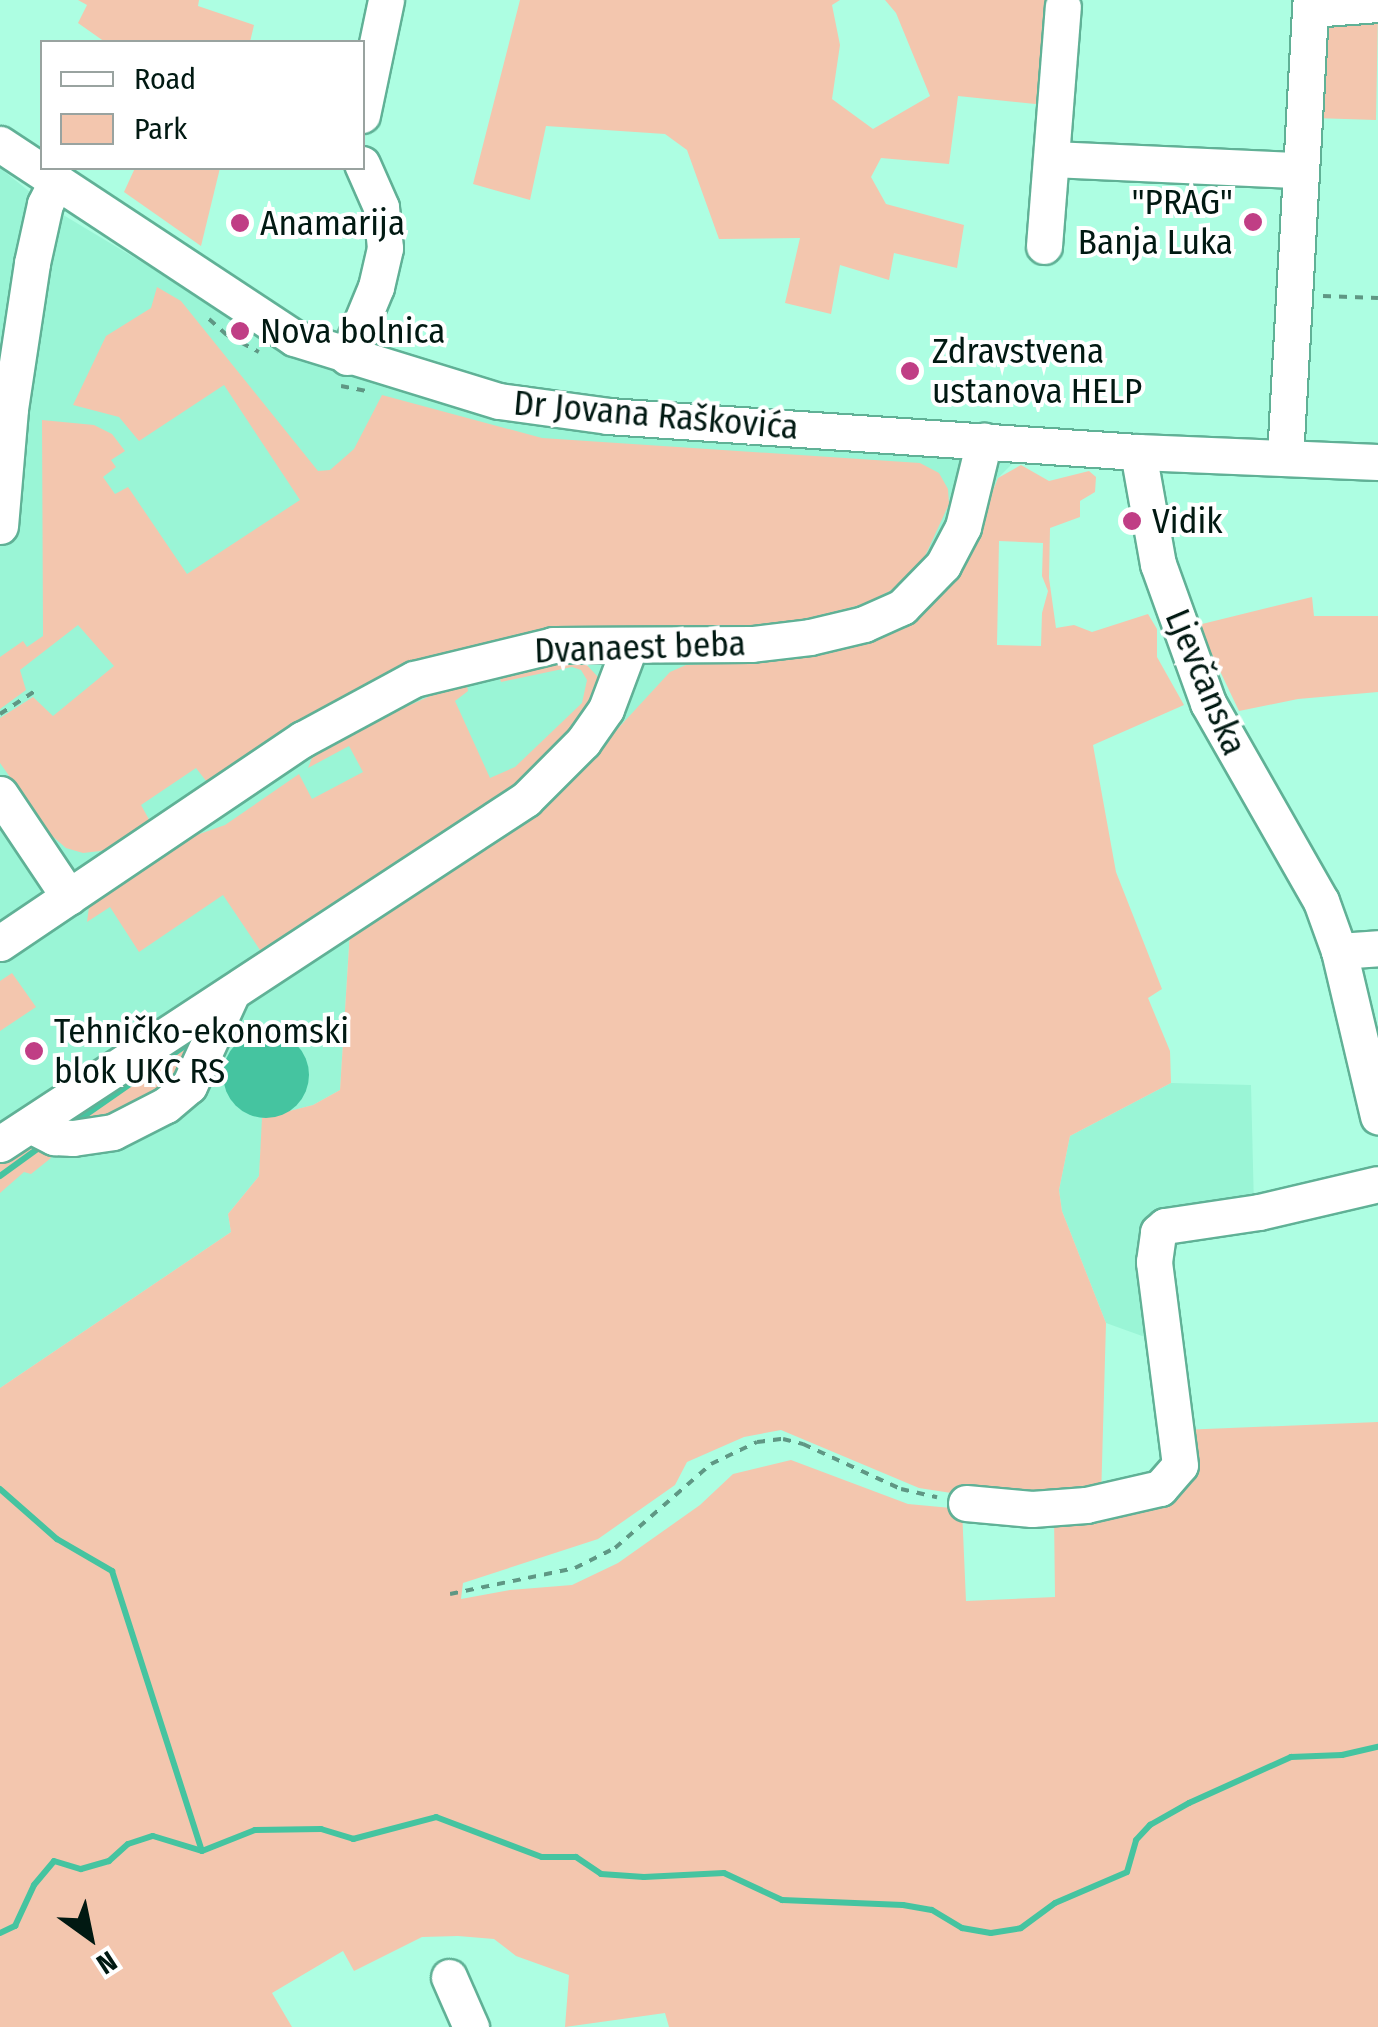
<!DOCTYPE html>
<meta charset="utf-8">
<style>
body{margin:0}
#map{position:relative;width:1378px;height:2027px;overflow:hidden;background:#adfee2;font-family:"Fira Sans Condensed",sans-serif}
div>[style]{position:absolute}
[style*='--x']{left:calc(var(--x)*1px);top:calc(var(--y)*1px);width:calc(var(--w)*1px);rotate:calc(var(--a)*1deg)}
.built>*{inset:0;background:#9af5d6}
.green>*{inset:0;background:#f3c6ae}
.water>*{inset:0;background:#45c4a0}
.round{border-radius:50%}
.stream>*{height:6px;margin:-3px;padding:0 3px;transform-origin:3px;border-radius:3px;background:#45c4a0}
.path>*{height:4px;margin-top:-2px;transform-origin:0;background:repeating-linear-gradient(90deg,#5f9784 0 8px,transparent 0 16px)}
.roads{filter:drop-shadow(2px 0 #60b196) drop-shadow(-2px 0 #60b196) drop-shadow(0 2px #60b196) drop-shadow(0 -2px #60b196)}
.minor>*{height:35px;margin:-17.5px;padding:0 17.5px;transform-origin:17.5px;border-radius:17.5px;background:#fff}
.dots>*{width:28px;height:28px;translate:-50% -50%;box-sizing:border-box;border:5px solid #fff;border-radius:50%}
span{translate:-50% -50%;white-space:nowrap;text-align:center;line-height:1.15;-webkit-text-stroke:8px #fff;paint-order:stroke}
.poi-label{font-size:35px;color:#011912}
.right{translate:-100% -50%;text-align:right}
.left{translate:0 -50%;text-align:left}
.street-label{font-size:35px;color:#011912}
.legend{position:absolute;left:40px;top:40px;width:325px;height:130px;box-sizing:border-box;background:#fff;border:2px solid #99a3a0;margin:0;padding:12px 18px;list-style:none;font-size:30px;color:#011912}
.legend li{display:flex;align-items:center;gap:20px;height:50px}
.legend b{width:50px;border:2px solid #99a3a0}
.north{position:absolute;left:40px;top:1887px;width:100px;height:100px;-webkit-text-stroke:8px #fff;paint-order:stroke;rotate:147deg;font-size:28px;font-weight:700;line-height:40px;text-align:center;color:#011912}
.north::after{content:'';display:block;margin:auto;width:35px;height:45px;background:#011912;clip-path:polygon(50% 0,100% 100%,50% 72%,0 100%)}
</style>
<div id="map">
<div class="built">
<div style="clip-path:polygon(0 168px,45px 204px,270px 339px,591px 428px,1016px 460px,998px 478px,958px 575px,920px 616px,870px 642px,803px 658px,686px 665px,586px 763px,350px 929px,340px 1090px,313px 1105px,263px 1118px,259px 1176px,228px 1214px,231px 1232px,0 1388px)"></div>
<div style="clip-path:polygon(1171px 1083px,1251px 1085px,1254px 1207px,1162px 1220px,1156px 1341px,1106px 1323px,1062px 1211px,1059px 1190px,1070px 1136px)"></div>
</div>
<div class="green">
<div style="clip-path:polygon(78px 0,199px 0,198px 6px,254px 25px,250px 42px,105px 42px,78px 23px,87px 5px)"></div>
<div style="clip-path:polygon(520px 0,840px 0,832px 5px,840px 45px,832px 99px,873px 129px,930px 96px,896px 13px,885px 0,1058px 0,1045px 105px,958px 96px,949px 164px,881px 158px,871px 177px,886px 204px,964px 225px,957px 268px,894px 253px,889px 280px,840px 265px,831px 314px,785px 303px,800px 238px,719px 239px,687px 150px,665px 134px,546px 126px,530px 200px,473px 184px)"></div>
<div style="clip-path:polygon(1378px 12px,1376px 120px,1314px 118px,1327px 21px)"></div>
<div style="clip-path:polygon(135px 168px,220px 168px,201px 246px,124px 192px)"></div>
<div style="clip-path:polygon(157px 287px,181px 301px,318px 471px,330px 470px,354px 449px,382px 395px,542px 438px,920px 463px,939px 473px,948px 489px,949px 504px,920px 567px,890px 591px,864px 604px,774px 627px,562px 631px,210px 786px,196px 768px,141px 805px,151px 823px,109px 850px,83px 853px,66px 848px,51px 835px,0 763px,0 718px,33px 697px,53px 716px,114px 666px,78px 625px,20px 670px,26px 690px,0 709px,0 657px,23px 641px,27px 647px,43px 636px,42px 420px,94px 425px,112px 434px,125px 451px,111px 460px,116px 467px,103px 477px,115px 494px,128px 487px,187px 574px,300px 500px,224px 385px,139px 441px,119px 417px,73px 405px,106px 336px,151px 308px)"></div>
<div style="clip-path:polygon(evenodd,1021px 465px,1049px 481px,1089px 471px,1096px 477px,1095px 492px,1080px 501px,1080px 517px,1050px 528px,1049px 578px,1056px 628px,1074px 625px,1092px 632px,1148px 614px,1157px 629px,1157px 657px,1184px 705px,1093px 745px,1116px 872px,1162px 989px,1148px 998px,1170px 1051px,1171px 1083px,1070px 1136px,1059px 1190px,1062px 1211px,1106px 1323px,1101px 1499px,977px 1497px,919px 1488px,781px 1430px,744px 1437px,687px 1462px,675px 1485px,598px 1539px,463px 1583px,461px 1599px,510px 1590px,572px 1585px,618px 1563px,700px 1505px,733px 1474px,791px 1460px,908px 1504px,962px 1509px,966px 1601px,1055px 1597px,1054px 1515px,1150px 1498px,1181px 1430px,1378px 1422px,1378px 2027px,669px 2027px,665px 2013px,565px 2027px,569px 1975px,516px 1956px,494px 1939px,458px 1936px,422px 1937px,354px 1971px,343px 1951px,272px 1993px,292px 2027px,0 2027px,0 1388px,231px 1232px,228px 1214px,259px 1176px,262px 1118px,313px 1105px,340px 1090px,350px 930px,586px 763px,670px 672px,686px 665px,803px 658px,870px 642px,920px 616px,958px 575px,998px 478px,1021px 465px,999px 541px,1043px 543px,1042px 576px,1048px 591px,1042px 613px,1041px 646px,997px 645px,999px 541px)"></div>
<div style="clip-path:polygon(1312px 597px,1314px 616px,1378px 616px,1378px 692px,1298px 699px,1239px 711px,1198px 625px)"></div>
<div style="clip-path:polygon(582px 660px,599px 678px,598px 697px,541px 771px,264px 956px,223px 895px,139px 952px,110px 907px,87px 922px,89px 907px,96px 898px,174px 843px,225px 825px,299px 774px,312px 799px,363px 772px,349px 746px,308px 768px,312px 758px,352px 731px,466px 680px,468px 691px,455px 701px,490px 778px,515px 767px,582px 703px,587px 680px,581px 670px,572px 667px,501px 682px,498px 672px)"></div>
<div style="clip-path:polygon(12px 973px,36px 1007px,0 1031px,0 981px)"></div>
<div style="clip-path:polygon(193px 1033px,186px 1078px,93px 1131px,58px 1118px)"></div>
<div style="clip-path:polygon(23px 1141px,46px 1151px,51px 1158px,31px 1174px,24px 1172px,0 1193px,0 1153px)"></div>
</div>
<div class="water">
<div class="round" style="left:223px;top:1032px;width:86px;height:86px"></div>
</div>
<div class="stream">
<div style="--x:74;--y:1123;--w:147;--a:-34.8"></div>
<div style="--x:0;--y:1176;--w:49;--a:-35.9"></div>
<div style="--x:0;--y:1489;--w:76;--a:41.3"></div>
<div style="--x:57;--y:1539;--w:64;--a:30.2"></div>
<div style="--x:112;--y:1571;--w:294;--a:72.2"></div>
<div style="--x:0;--y:1933;--w:17;--a:-25"></div>
<div style="--x:15;--y:1926;--w:45;--a:-65.1"></div>
<div style="--x:34;--y:1885;--w:31;--a:-50"></div>
<div style="--x:54;--y:1861;--w:28;--a:17"></div>
<div style="--x:81;--y:1869;--w:29;--a:-16"></div>
<div style="--x:109;--y:1861;--w:25;--a:-42"></div>
<div style="--x:128;--y:1844;--w:26;--a:-18"></div>
<div style="--x:153;--y:1836;--w:51;--a:17"></div>
<div style="--x:202;--y:1851;--w:57;--a:-21.6"></div>
<div style="--x:255;--y:1830;--w:66;--a:-0.9"></div>
<div style="--x:321;--y:1829;--w:34;--a:17"></div>
<div style="--x:353;--y:1839;--w:86;--a:-14.8"></div>
<div style="--x:436;--y:1817;--w:113;--a:20.7"></div>
<div style="--x:542;--y:1857;--w:34;--a:0"></div>
<div style="--x:576;--y:1857;--w:30;--a:34"></div>
<div style="--x:601;--y:1874;--w:43;--a:4"></div>
<div style="--x:644;--y:1877;--w:80;--a:-2.9"></div>
<div style="--x:724;--y:1873;--w:64;--a:25"></div>
<div style="--x:782;--y:1900;--w:121;--a:2.4"></div>
<div style="--x:903;--y:1905;--w:29;--a:10"></div>
<div style="--x:932;--y:1910;--w:35;--a:31"></div>
<div style="--x:962;--y:1928;--w:29;--a:10"></div>
<div style="--x:991;--y:1933;--w:30;--a:-9"></div>
<div style="--x:1021;--y:1928;--w:42;--a:-36.3"></div>
<div style="--x:1055;--y:1903;--w:78;--a:-23.3"></div>
<div style="--x:1127;--y:1872;--w:33;--a:-74"></div>
<div style="--x:1136;--y:1840;--w:21;--a:-47"></div>
<div style="--x:1150;--y:1825;--w:45;--a:-29.4"></div>
<div style="--x:1189;--y:1803;--w:112;--a:-24.3"></div>
<div style="--x:1291;--y:1757;--w:51;--a:-2.2"></div>
<div style="--x:1342;--y:1755;--w:37;--a:-13"></div>
</div>
<div class="path">
<div style="--x:1323;--y:296;--w:55;--a:2.1"></div>
<div style="--x:209;--y:319;--w:24;--a:42"></div>
<div style="--x:227;--y:335;--w:36;--a:28"></div>
<div style="--x:341;--y:386;--w:31;--a:11"></div>
<div style="--x:0;--y:714;--w:45;--a:-33.3"></div>
<div style="--x:450;--y:1594;--w:128;--a:-11.7"></div>
<div style="--x:575;--y:1568;--w:45;--a:-26.6"></div>
<div style="--x:615;--y:1548;--w:128;--a:-41.2"></div>
<div style="--x:711;--y:1464;--w:51;--a:-25.6"></div>
<div style="--x:757;--y:1442;--w:26;--a:-7"></div>
<div style="--x:783;--y:1439;--w:21;--a:14"></div>
<div style="--x:803;--y:1444;--w:108;--a:24.7"></div>
<div style="--x:901;--y:1489;--w:37;--a:13"></div>
</div>
<div class="roads">
<div class="minor">
<div style="--x:1310;--y:9;--w:68;--a:-4.2"></div>
<div style="--x:362;--y:115;--w:117;--a:-78.2"></div>
<div style="--x:0;--y:144;--w:352;--a:33.4"></div>
<div style="--x:294;--y:338;--w:214;--a:17.1"></div>
<div style="--x:499;--y:401;--w:110;--a:7.8"></div>
<div style="--x:608;--y:416;--w:531;--a:3.89"></div>
<div style="--x:1138;--y:452;--w:240;--a:2.4"></div>
<div style="--x:1053;--y:159;--w:246;--a:2.6"></div>
<div style="--x:1044;--y:246;--w:240;--a:-85.5"></div>
<div style="--x:347;--y:357;--w:76;--a:-67.5"></div>
<div style="--x:376;--y:287;--w:40;--a:-77"></div>
<div style="--x:385;--y:248;--w:41;--a:-95.6"></div>
<div style="--x:381;--y:207;--w:47;--a:-113.8"></div>
<div style="--x:1138;--y:452;--w:114;--a:79.9"></div>
<div style="--x:1158;--y:564;--w:148;--a:70.2"></div>
<div style="--x:1208;--y:703;--w:228;--a:60.3"></div>
<div style="--x:1321;--y:901;--w:53;--a:70.2"></div>
<div style="--x:1339;--y:951;--w:170;--a:76.7"></div>
<div style="--x:1285;--y:458;--w:459;--a:-86.8"></div>
<div style="--x:0;--y:526;--w:117;--a:-85.1"></div>
<div style="--x:10;--y:409;--w:148;--a:-81.4"></div>
<div style="--x:32;--y:263;--w:60;--a:-77.6"></div>
<div style="--x:45;--y:204;--w:22;--a:-63"></div>
<div style="--x:0;--y:794;--w:124;--a:56.2"></div>
<div style="--x:0;--y:943;--w:365;--a:-34"></div>
<div style="--x:303;--y:739;--w:126;--a:-28.4"></div>
<div style="--x:414;--y:679;--w:143;--a:-13.7"></div>
<div style="--x:553;--y:645;--w:199;--a:-0.3"></div>
<div style="--x:752;--y:644;--w:58;--a:-6.9"></div>
<div style="--x:810;--y:637;--w:56;--a:-13.5"></div>
<div style="--x:864;--y:624;--w:42;--a:-24.1"></div>
<div style="--x:902;--y:607;--w:59;--a:-45.7"></div>
<div style="--x:943;--y:565;--w:43;--a:-62.2"></div>
<div style="--x:963;--y:527;--w:89;--a:-76.3"></div>
<div style="--x:1339;--y:951;--w:39;--a:-4"></div>
<div style="--x:30;--y:1125;--w:27;--a:27"></div>
<div style="--x:54;--y:1137;--w:19;--a:3"></div>
<div style="--x:73;--y:1138;--w:40;--a:-8.5"></div>
<div style="--x:113;--y:1132;--w:59;--a:-27"></div>
<div style="--x:166;--y:1105;--w:30;--a:-40"></div>
<div style="--x:189;--y:1086;--w:98;--a:-65.3"></div>
<div style="--x:0;--y:1144;--w:629;--a:-33.26"></div>
<div style="--x:526;--y:799;--w:81;--a:-45"></div>
<div style="--x:583;--y:742;--w:40;--a:-55.1"></div>
<div style="--x:606;--y:709;--w:68;--a:-69.4"></div>
<div style="--x:966;--y:1503;--w:66;--a:5.2"></div>
<div style="--x:1032;--y:1509;--w:54;--a:-4.2"></div>
<div style="--x:1086;--y:1505;--w:76;--a:-12.9"></div>
<div style="--x:1160;--y:1488;--w:30;--a:-49"></div>
<div style="--x:1180;--y:1465;--w:205;--a:-97.3"></div>
<div style="--x:1154;--y:1262;--w:30;--a:-82"></div>
<div style="--x:1158;--y:1232;--w:9;--a:-41"></div>
<div style="--x:1165;--y:1226;--w:95;--a:-8.5"></div>
<div style="--x:1259;--y:1212;--w:122;--a:-13.2"></div>
<div style="--x:449;--y:1977;--w:55;--a:66.3"></div>
</div>
</div>
<div class="dots">
<div style="left:1253px;top:222px;background:#c03e85"></div>
<div style="left:240px;top:223px;background:#c03e85"></div>
<div style="left:240px;top:331px;background:#c03e85"></div>
<div style="left:910px;top:371px;background:#c03e85"></div>
<div style="left:1132px;top:521px;background:#c03e85"></div>
<div style="left:34px;top:1051px;background:#c03e85"></div>
</div>
<div class="poi-label">
<span class="right" style="left:1233px;top:222px">"PRAG"<br>Banja Luka</span>
<span class="left" style="left:260px;top:223px">Anamarija</span>
<span class="left" style="left:260px;top:331px">Nova bolnica</span>
<span class="left" style="left:932px;top:371px">Zdravstvena<br>ustanova HELP</span>
<span class="left" style="left:1152px;top:521px">Vidik</span>
<span class="left" style="left:54px;top:1051px">Tehničko-ekonomski<br>blok UKC RS</span>
</div>
<div class="street-label">
<span style="left:656px;top:415px;rotate:5deg">Dr Jovana Raškovića</span>
<span style="left:640px;top:647px;rotate:-2deg">Dvanaest beba</span>
<span style="left:1206px;top:682px;rotate:67deg">Ljevčanska</span>
</div>
<ul class="legend">
<li><b style="height:12px;background:#fff"></b>Road</li>
<li><b style="height:28px;background:#f3c6ae"></b>Park</li>
</ul>
<div class="north">N</div>
</div>
